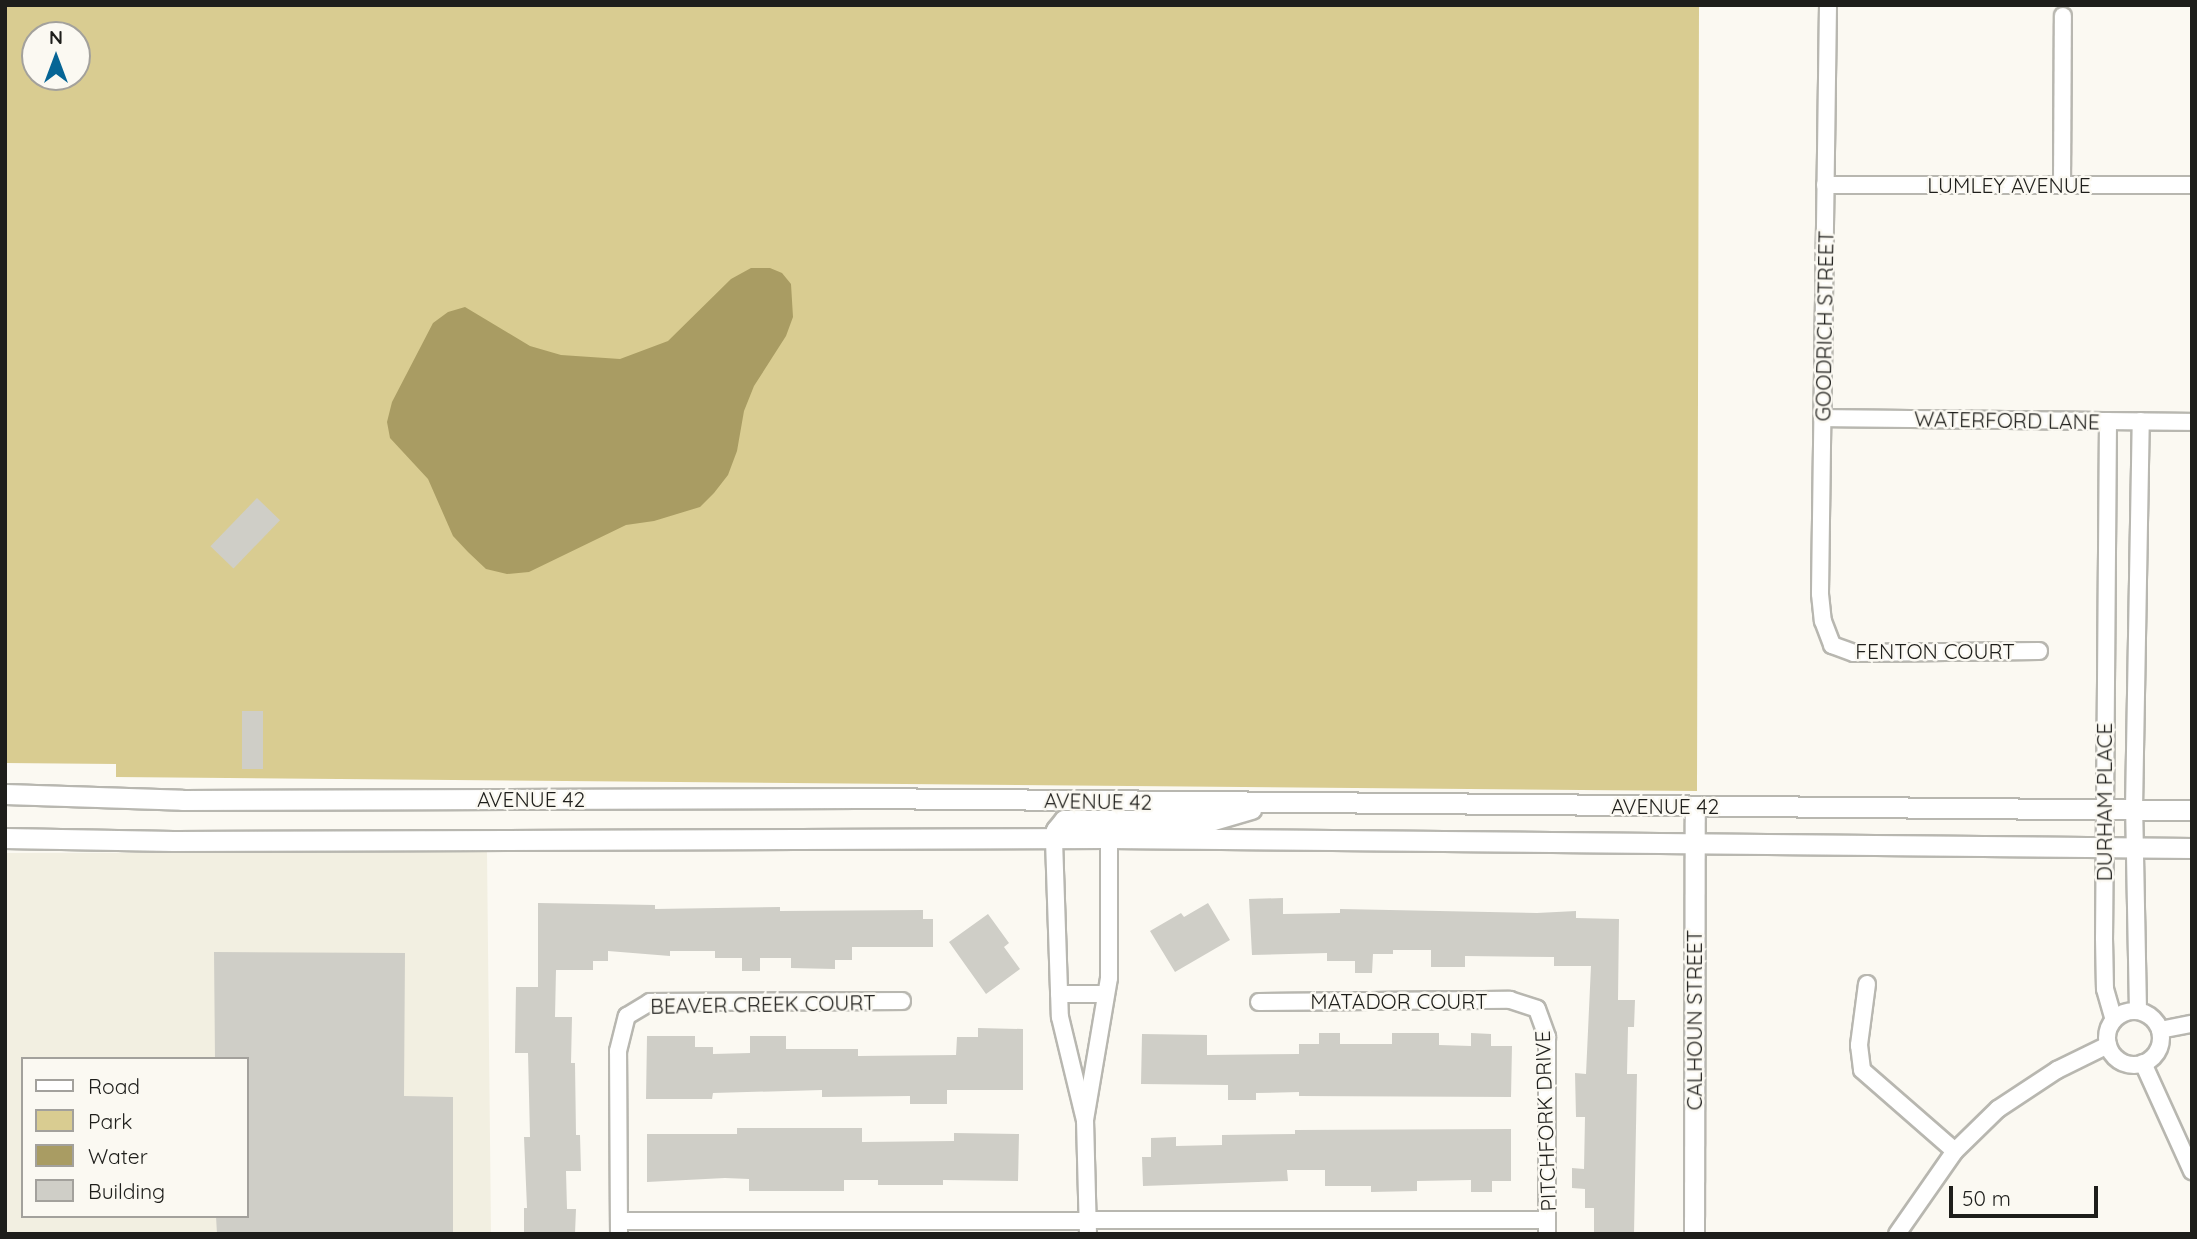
<!DOCTYPE html>
<style>
body{margin:0}
#map{position:relative;width:2197px;height:1239px;overflow:hidden;background:#fbf9f2;font-family:Quicksand,sans-serif}
div>[style]{position:absolute}
[style*='--x']{left:calc(var(--x)*1px);top:calc(var(--y)*1px);width:calc(var(--w)*1px);rotate:calc(var(--a)*1deg)}
.built>*{inset:0;background:#f2efe1}
.green>*{inset:0;background:#d9cc91}
.water>*{inset:0;background:#a99c63}
.building>*{inset:0;background:#cfcec7;transform-origin:0 0}
.roads{filter:drop-shadow(2px 0 #b8b7b0) drop-shadow(-2px 0 #b8b7b0) drop-shadow(0 2px #b8b7b0) drop-shadow(0 -2px #b8b7b0)}
.minor>*{height:16px;margin:-8px;padding:0 8px;transform-origin:8px;border-radius:8px;background:#fff}
.minor>.ring{margin:-8px;padding:0;box-sizing:content-box;background:none;border:16px solid #fff;border-radius:50%}
.tertiary>*{height:19px;margin:-9.5px;padding:0 9.5px;transform-origin:9.5px;border-radius:9.5px;background:#fff}
span{translate:-50% -50%;white-space:nowrap;text-align:center;line-height:1.15;-webkit-text-stroke:5px #fbf9f2;paint-order:stroke}
.street-label{font-size:21px;color:#1e1e1b}
.frame{position:absolute;inset:0;border:7px solid #1e1e1b;pointer-events:none}
.legend{position:absolute;left:21px;top:1057px;width:228px;height:161px;box-sizing:border-box;background:#fbf9f2;border:2px solid #a3a19c;margin:0;padding:9px 12px;list-style:none;font-size:21px;color:#1e1e1b}
.legend li{display:flex;align-items:center;gap:14px;height:35px}
.legend b{width:35px;border:2px solid #a3a19c}
.north{position:absolute;left:21px;top:21px;width:70px;height:70px;box-sizing:border-box;background:#fbf9f2;border:2px solid #a3a19c;border-radius:50%;rotate:0deg;font-size:19px;font-weight:700;line-height:28px;text-align:center;color:#1e1e1b}
.north::after{content:'';display:block;margin:auto;width:24px;height:32px;background:#066595;clip-path:polygon(50% 0,100% 100%,50% 72%,0 100%)}
.scale{position:absolute;left:1949px;top:1186px;width:149px;height:32px;box-sizing:border-box;border:4px solid #1e1e1b;border-top:0;padding-left:9px;font-size:21px;line-height:24px;white-space:nowrap;color:#1e1e1b;-webkit-text-stroke:5px #fbf9f2;paint-order:stroke}
</style>
<div id="map">
<div class="built">
<div style="clip-path:polygon(evenodd,487px 852px,491px 1234px,5px 1234px,5px 853px,487px 852px,23px 1059px,247px 1059px,247px 1216px,23px 1216px,23px 1059px)"></div>
</div>
<div class="green">
<div style="clip-path:polygon(evenodd,5px 5px,1699px 5px,1697px 791px,116px 777px,116px 764px,5px 763px,5px 5px,35px 35px,77px 35px,77px 77px,35px 77px,35px 35px)"></div>
</div>
<div class="water">
<div style="clip-path:polygon(751px 268px,770px 268px,782px 273px,791px 284px,793px 317px,786px 336px,754px 386px,744px 411px,737px 451px,728px 475px,714px 493px,700px 507px,654px 521px,626px 525px,529px 572px,507px 574px,486px 569px,468px 552px,453px 536px,428px 479px,390px 438px,387px 422px,392px 402px,433px 323px,448px 312px,465px 307px,530px 346px,561px 355px,620px 359px,668px 341px,731px 279px)"></div>
</div>
<div class="building">
<div style="left:257px;top:498px;width:32px;height:67px;rotate:44deg"></div>
<div style="left:242px;top:711px;width:21px;height:58px"></div>
<div style="clip-path:polygon(1283px 898px,1283px 914px,1340px 913px,1340px 909px,1537px 913px,1576px 911px,1576px 918px,1619px 919px,1618px 1000px,1635px 1000px,1634px 1027px,1628px 1027px,1627px 1074px,1637px 1074px,1634px 1234px,1594px 1234px,1594px 1208px,1585px 1208px,1585px 1189px,1572px 1188px,1572px 1168px,1584px 1169px,1585px 1117px,1576px 1117px,1575px 1073px,1586px 1074px,1591px 966px,1554px 966px,1554px 957px,1465px 956px,1465px 967px,1431px 967px,1431px 950px,1393px 950px,1393px 954px,1373px 954px,1372px 973px,1355px 973px,1355px 961px,1327px 961px,1327px 953px,1252px 955px,1249px 899px)"></div>
<div style="clip-path:polygon(538px 903px,655px 905px,655px 909px,780px 907px,780px 911px,923px 910px,923px 919px,933px 919px,933px 947px,852px 947px,852px 960px,835px 960px,835px 969px,791px 968px,791px 958px,760px 958px,760px 971px,742px 971px,742px 958px,715px 958px,715px 951px,670px 951px,670px 956px,608px 951px,608px 961px,593px 961px,593px 970px,556px 970px,555px 1017px,572px 1017px,571px 1063px,575px 1063px,576px 1135px,580px 1135px,581px 1171px,566px 1171px,567px 1209px,576px 1209px,575px 1234px,524px 1234px,524px 1208px,527px 1208px,524px 1137px,530px 1137px,528px 1053px,515px 1053px,516px 987px,538px 987px)"></div>
<div style="clip-path:polygon(1208px 903px,1230px 940px,1175px 972px,1150px 931px,1181px 913px,1184px 917px)"></div>
<div style="clip-path:polygon(988px 914px,1009px 943px,1004px 947px,1020px 969px,986px 994px,949px 942px)"></div>
<div style="clip-path:polygon(214px 952px,405px 953px,404px 1096px,453px 1097px,453px 1234px,217px 1234px,216px 1216px,247px 1216px,247px 1059px,215px 1059px)"></div>
<div style="clip-path:polygon(978px 1028px,1023px 1029px,1023px 1090px,947px 1090px,947px 1104px,910px 1104px,910px 1096px,822px 1097px,822px 1090px,713px 1093px,712px 1099px,646px 1099px,647px 1036px,695px 1036px,695px 1047px,713px 1047px,713px 1054px,750px 1053px,750px 1036px,786px 1036px,786px 1049px,858px 1049px,858px 1056px,956px 1055px,957px 1037px,978px 1037px)"></div>
<div style="clip-path:polygon(1319px 1033px,1340px 1033px,1340px 1044px,1392px 1044px,1392px 1033px,1439px 1033px,1439px 1045px,1471px 1046px,1471px 1033px,1491px 1034px,1491px 1046px,1512px 1046px,1511px 1097px,1299px 1096px,1299px 1092px,1256px 1093px,1256px 1100px,1228px 1100px,1228px 1085px,1141px 1084px,1142px 1034px,1207px 1035px,1207px 1055px,1299px 1054px,1299px 1044px,1319px 1044px)"></div>
<div style="clip-path:polygon(737px 1128px,862px 1128px,862px 1142px,954px 1141px,954px 1133px,1019px 1134px,1018px 1181px,943px 1180px,943px 1185px,878px 1185px,878px 1180px,844px 1180px,844px 1191px,749px 1191px,749px 1179px,725px 1178px,647px 1182px,647px 1134px,737px 1134px)"></div>
<div style="clip-path:polygon(1511px 1129px,1511px 1181px,1492px 1181px,1492px 1192px,1471px 1192px,1471px 1180px,1417px 1181px,1417px 1191px,1371px 1192px,1371px 1186px,1325px 1186px,1325px 1170px,1287px 1170px,1288px 1181px,1143px 1186px,1142px 1157px,1151px 1157px,1151px 1138px,1176px 1137px,1176px 1146px,1222px 1145px,1222px 1135px,1295px 1134px,1295px 1130px)"></div>
</div>
<div class="roads">
<div class="minor">
<div style="--x:1828;--y:5;--w:589;--a:90.78"></div>
<div style="--x:1820;--y:594;--w:27;--a:84"></div>
<div style="--x:1823;--y:621;--w:26;--a:69"></div>
<div style="--x:1832;--y:645;--w:23;--a:20"></div>
<div style="--x:1854;--y:653;--w:185;--a:-0.6"></div>
<div style="--x:1825;--y:185;--w:367;--a:0"></div>
<div style="--x:2062;--y:185;--w:169;--a:-89.7"></div>
<div style="--x:1822;--y:418;--w:370;--a:0.6"></div>
<div style="--x:2108;--y:421;--w:517;--a:90.44"></div>
<div style="--x:2104;--y:938;--w:51;--a:88.9"></div>
<div style="--x:2105;--y:989;--w:32;--a:74"></div>
<div style="--x:1054;--y:840;--w:177;--a:88.1"></div>
<div style="--x:1060;--y:1017;--w:106;--a:76.4"></div>
<div style="--x:1085;--y:1120;--w:144;--a:-80.4"></div>
<div style="--x:1109;--y:978;--w:140;--a:-90"></div>
<div style="--x:1867;--y:984;--w:62;--a:97.5"></div>
<div style="--x:1859;--y:1045;--w:25;--a:83"></div>
<div style="--x:1862;--y:1070;--w:123;--a:41.1"></div>
<div style="--x:1059;--y:994;--w:47;--a:0"></div>
<div style="--x:1259;--y:1002;--w:251;--a:-0.5"></div>
<div style="--x:1510;--y:1000;--w:28;--a:18"></div>
<div style="--x:1537;--y:1009;--w:30;--a:70"></div>
<div style="--x:1547;--y:1037;--w:197;--a:90"></div>
<div style="--x:2138;--y:1011;--w:202;--a:-91.1"></div>
<div style="--x:2134;--y:809;--w:388;--a:-89"></div>
<div class="ring" style="left:2107px;top:1011px;width:38px;height:38px"></div>
<div style="--x:2160;--y:1030;--w:33;--a:-11"></div>
<div style="--x:2143;--y:1063;--w:119;--a:65.6"></div>
<div style="--x:1085;--y:1120;--w:114;--a:88.5"></div>
<div style="--x:619;--y:1221;--w:928;--a:-0.06"></div>
<div style="--x:619;--y:1234;--w:183;--a:-90.3"></div>
<div style="--x:618;--y:1051;--w:36;--a:-76"></div>
<div style="--x:627;--y:1016;--w:27;--a:-31"></div>
<div style="--x:650;--y:1002;--w:252;--a:-0.2"></div>
<div style="--x:1897;--y:1234;--w:101;--a:-55.1"></div>
<div style="--x:1955;--y:1151;--w:60;--a:-44.3"></div>
<div style="--x:1998;--y:1109;--w:71;--a:-33.5"></div>
<div style="--x:2057;--y:1070;--w:57;--a:-26.1"></div>
</div>
<div class="tertiary">
<div style="--x:5;--y:794;--w:177;--a:1.9"></div>
<div style="--x:182;--y:800;--w:678;--a:-0.17"></div>
<div style="--x:860;--y:798;--w:1332;--a:0.52"></div>
<div style="--x:5;--y:838;--w:168;--a:1"></div>
<div style="--x:173;--y:841;--w:936;--a:-0.18"></div>
<div style="--x:1109;--y:838;--w:1083;--a:0.53"></div>
<div style="--x:1054;--y:840;--w:10;--a:-79"></div>
<div style="--x:1056;--y:830;--w:13;--a:-51"></div>
<div style="--x:1064;--y:820;--w:149;--a:0"></div>
<div style="--x:1213;--y:820;--w:40;--a:-16"></div>
<div style="--x:1694;--y:1234;--w:427;--a:-89.9"></div>
</div>
</div>
<div class="street-label">
<span style="left:2009px;top:185px">LUMLEY AVENUE</span>
<span style="left:1824px;top:326px;rotate:-89deg">GOODRICH STREET</span>
<span style="left:2007px;top:420px;rotate:1deg">WATERFORD LANE</span>
<span style="left:1935px;top:651px">FENTON COURT</span>
<span style="left:531px;top:799px">AVENUE 42</span>
<span style="left:1098px;top:801px;rotate:1deg">AVENUE 42</span>
<span style="left:2104px;top:802px;rotate:-90deg">DURHAM PLACE</span>
<span style="left:1665px;top:806px">AVENUE 42</span>
<span style="left:1399px;top:1001px">MATADOR COURT</span>
<span style="left:763px;top:1004px;rotate:-1deg">BEAVER CREEK COURT</span>
<span style="left:1694px;top:1020px;rotate:-90deg">CALHOUN STREET</span>
<span style="left:1545px;top:1121px;rotate:-92deg">PITCHFORK DRIVE</span>
</div>
<div class="frame"></div>
<ul class="legend">
<li><b style="height:9px;background:#fff"></b>Road</li>
<li><b style="height:19px;background:#d9cc91"></b>Park</li>
<li><b style="height:19px;background:#a99c63"></b>Water</li>
<li><b style="height:19px;background:#cfcec7"></b>Building</li>
</ul>
<div class="north">N</div>
<div class="scale">50 m</div>
</div>
